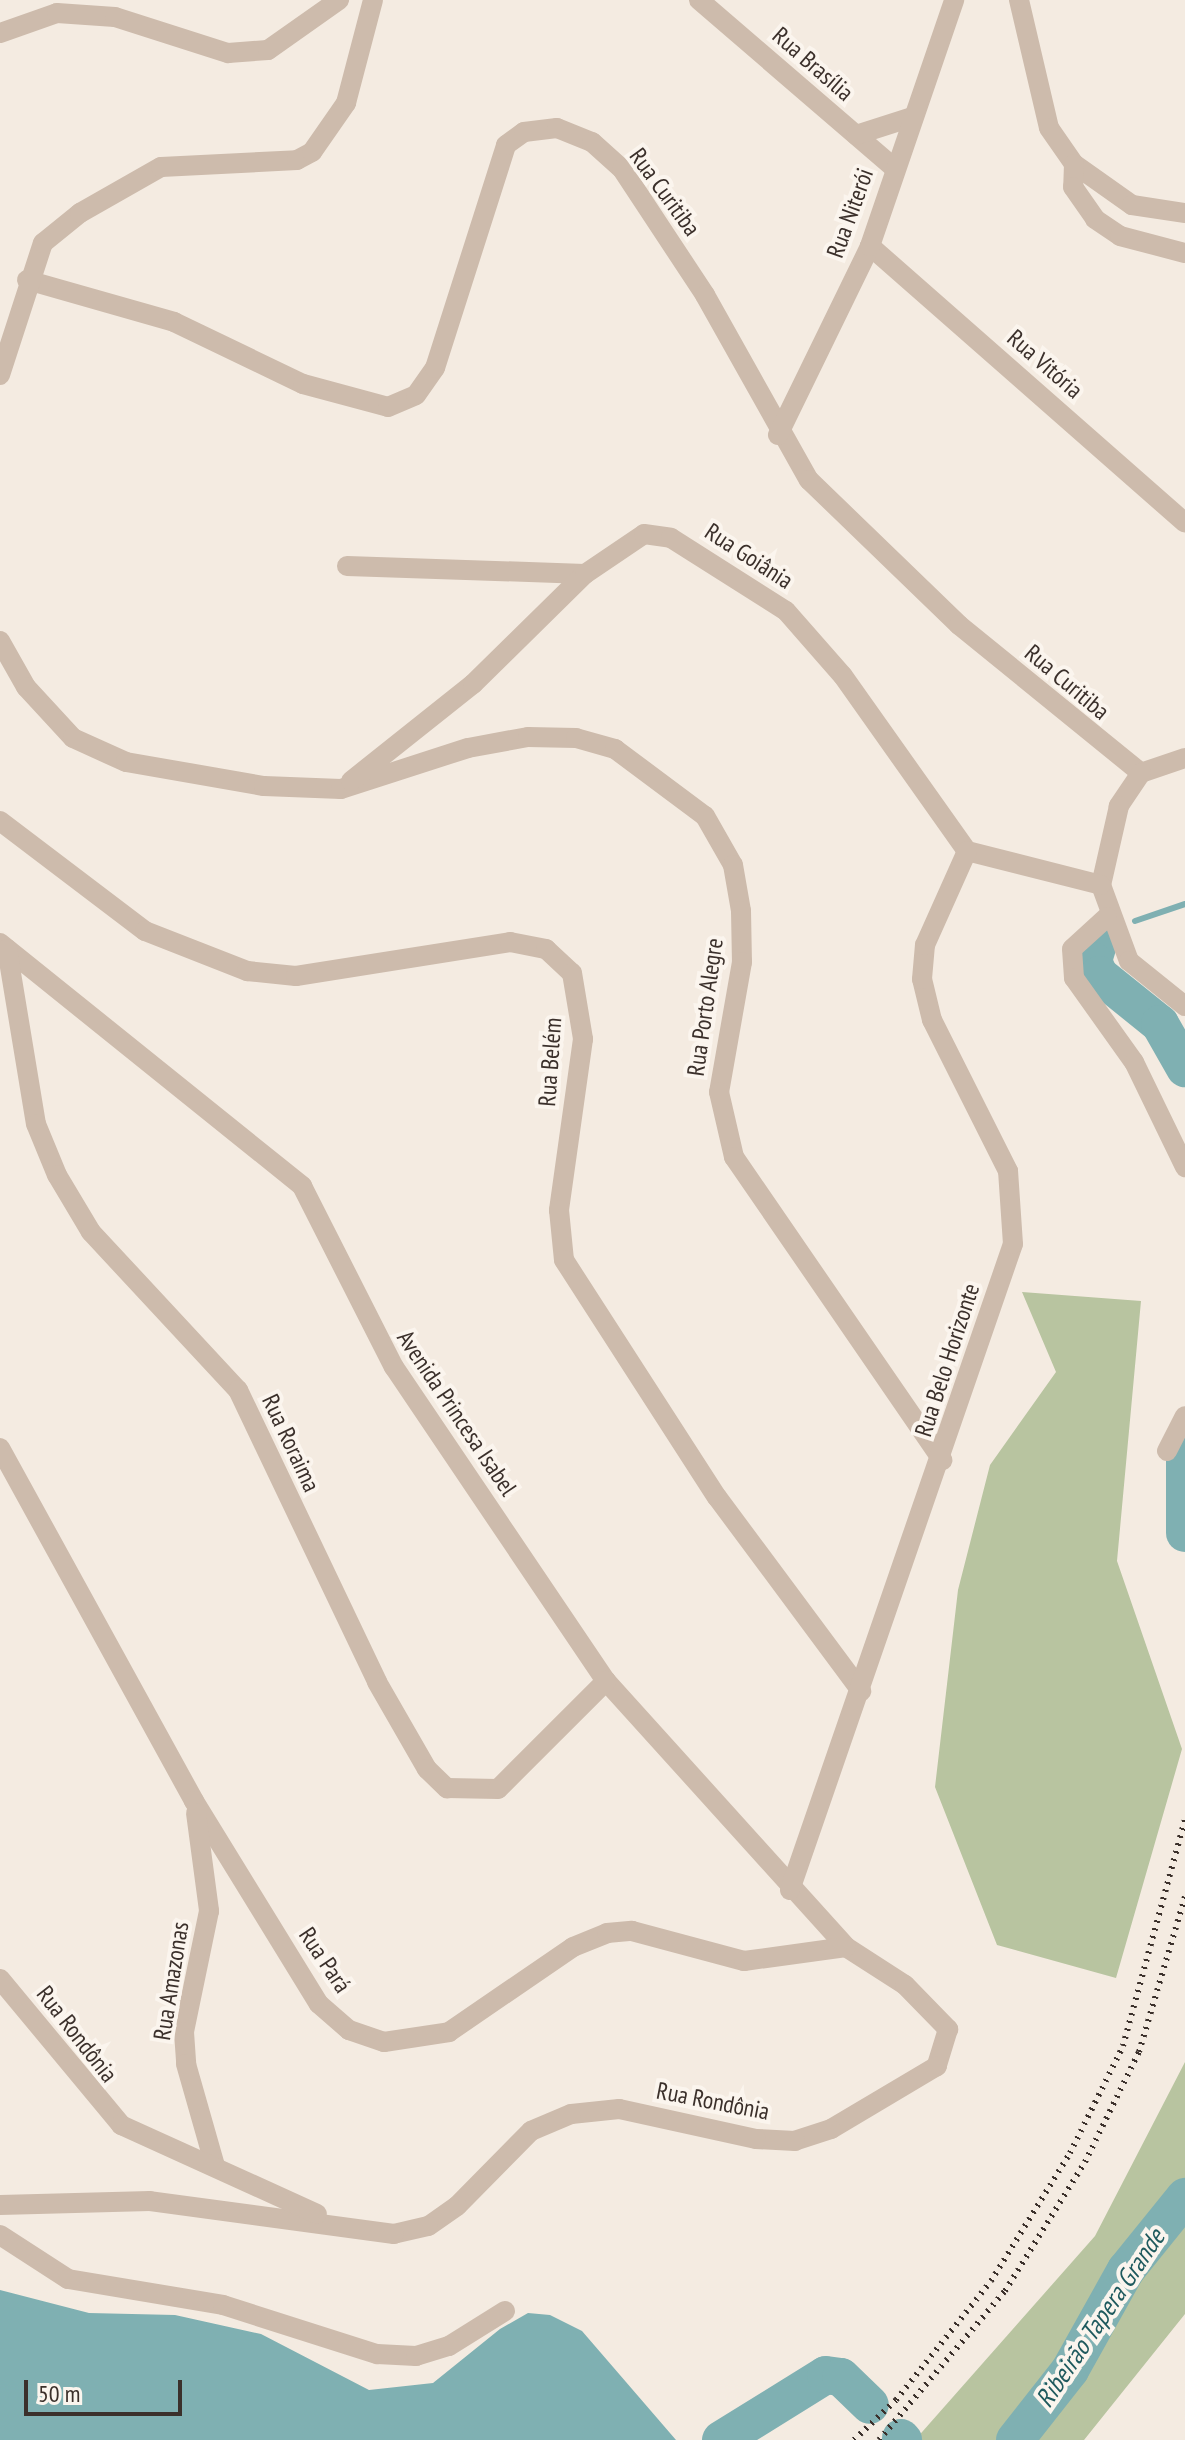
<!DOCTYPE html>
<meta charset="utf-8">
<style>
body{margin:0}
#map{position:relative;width:1185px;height:2440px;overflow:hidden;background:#f4ebe1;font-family:"PT Sans Narrow",sans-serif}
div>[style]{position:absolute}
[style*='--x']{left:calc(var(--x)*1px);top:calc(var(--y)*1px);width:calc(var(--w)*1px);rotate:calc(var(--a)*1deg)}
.green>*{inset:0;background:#b8c4a0}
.water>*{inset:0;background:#7fb0b2}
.stream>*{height:6px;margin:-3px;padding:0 3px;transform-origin:3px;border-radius:3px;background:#7fb0b2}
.river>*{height:38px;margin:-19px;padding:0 19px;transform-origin:19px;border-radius:19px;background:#7fb0b2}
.minor>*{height:20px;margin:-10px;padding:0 10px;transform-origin:10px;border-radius:10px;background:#cdbbac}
.rail>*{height:6px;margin-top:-3px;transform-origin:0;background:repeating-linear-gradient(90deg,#3b302b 0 2px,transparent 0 8px)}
span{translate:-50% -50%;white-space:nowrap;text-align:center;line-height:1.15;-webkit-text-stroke:8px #fbf5ee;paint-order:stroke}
.street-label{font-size:24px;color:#3b302b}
.water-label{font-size:26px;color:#1f5a5e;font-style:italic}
.scale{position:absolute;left:24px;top:2380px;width:158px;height:36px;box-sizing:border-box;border:4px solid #3b302b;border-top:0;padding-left:10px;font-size:24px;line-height:28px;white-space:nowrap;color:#3b302b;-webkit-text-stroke:6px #fbf5ee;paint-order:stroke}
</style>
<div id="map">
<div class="green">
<div style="clip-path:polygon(1022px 1292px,1141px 1301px,1117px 1561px,1182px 1749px,1116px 1978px,997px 1945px,935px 1787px,958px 1590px,990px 1465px,1056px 1372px)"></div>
<div style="clip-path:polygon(1185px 2062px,1185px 2314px,1084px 2440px,915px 2440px,1095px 2236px)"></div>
</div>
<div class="water">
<div style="clip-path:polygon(0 2290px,89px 2313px,175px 2315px,261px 2334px,369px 2390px,433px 2383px,500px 2329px,528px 2313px,550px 2315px,582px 2331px,676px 2440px,0 2440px)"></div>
</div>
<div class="stream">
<div style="--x:1135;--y:921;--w:53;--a:-18.8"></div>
</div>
<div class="river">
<div style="--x:1099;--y:941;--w:21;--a:107"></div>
<div style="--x:1093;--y:961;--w:15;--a:67"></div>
<div style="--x:1099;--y:975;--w:78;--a:38.8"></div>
<div style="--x:1160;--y:1024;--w:51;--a:60.4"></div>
<div style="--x:1185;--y:1455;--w:78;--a:90"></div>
<div style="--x:901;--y:2438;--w:3;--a:45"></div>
<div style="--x:721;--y:2440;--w:123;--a:-31.8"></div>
<div style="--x:826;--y:2375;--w:15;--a:8"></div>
<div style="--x:841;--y:2377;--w:40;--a:44"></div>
<div style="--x:1015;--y:2440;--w:89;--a:-51.8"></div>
<div style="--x:1070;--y:2370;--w:115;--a:-60.8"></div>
<div style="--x:1126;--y:2270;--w:94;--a:-51.1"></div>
</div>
<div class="minor">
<div style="--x:699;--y:0;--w:257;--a:40.7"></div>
<div style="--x:1019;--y:0;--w:131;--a:76.8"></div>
<div style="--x:1049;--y:128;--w:44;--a:55.2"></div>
<div style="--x:1074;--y:164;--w:71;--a:35.3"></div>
<div style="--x:1132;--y:205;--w:54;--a:8.6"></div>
<div style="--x:0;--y:33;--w:60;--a:-19.3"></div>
<div style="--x:57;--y:13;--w:58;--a:3.9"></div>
<div style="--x:115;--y:17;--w:119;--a:17.7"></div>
<div style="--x:228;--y:53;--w:40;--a:-4.3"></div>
<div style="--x:268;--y:50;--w:87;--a:-35.2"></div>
<div style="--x:856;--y:135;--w:59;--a:-17.8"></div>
<div style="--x:1074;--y:164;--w:23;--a:92"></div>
<div style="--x:1073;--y:187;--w:39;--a:55"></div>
<div style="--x:1095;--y:219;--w:30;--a:34"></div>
<div style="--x:1120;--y:236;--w:67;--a:14.7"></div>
<div style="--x:870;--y:246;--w:419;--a:41.3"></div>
<div style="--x:27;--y:280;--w:153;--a:15.9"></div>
<div style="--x:174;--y:322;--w:143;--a:25.7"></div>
<div style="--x:303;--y:384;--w:88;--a:15.1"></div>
<div style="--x:388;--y:407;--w:30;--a:-23"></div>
<div style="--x:416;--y:395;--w:33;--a:-55"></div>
<div style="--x:435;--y:368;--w:234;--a:-72.3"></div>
<div style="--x:506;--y:145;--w:22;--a:-36"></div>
<div style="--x:524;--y:132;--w:33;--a:-7"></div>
<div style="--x:557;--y:128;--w:38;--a:22"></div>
<div style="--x:592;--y:142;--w:40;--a:42"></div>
<div style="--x:622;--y:169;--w:151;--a:56.6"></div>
<div style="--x:705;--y:295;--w:212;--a:60.7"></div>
<div style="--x:809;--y:480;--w:209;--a:44"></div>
<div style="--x:959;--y:625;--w:235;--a:39.1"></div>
<div style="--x:0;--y:375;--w:139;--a:-72"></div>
<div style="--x:43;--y:243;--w:48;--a:-39"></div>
<div style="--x:80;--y:213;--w:93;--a:-29.6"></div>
<div style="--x:161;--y:167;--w:136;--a:-2.9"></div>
<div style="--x:297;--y:160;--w:17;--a:-28"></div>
<div style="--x:312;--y:152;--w:60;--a:-55.2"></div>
<div style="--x:346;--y:103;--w:106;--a:-75.3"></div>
<div style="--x:778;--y:435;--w:210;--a:-64"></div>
<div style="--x:870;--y:246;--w:260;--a:-71.1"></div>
<div style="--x:347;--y:566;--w:238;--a:1.9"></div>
<div style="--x:0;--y:641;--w:53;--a:60.5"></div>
<div style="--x:26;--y:687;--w:69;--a:47.3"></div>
<div style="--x:73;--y:738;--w:58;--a:24.4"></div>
<div style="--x:126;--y:762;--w:140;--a:9.9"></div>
<div style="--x:264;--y:786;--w:77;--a:2.2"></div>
<div style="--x:341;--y:789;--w:133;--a:-17.9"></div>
<div style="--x:468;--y:748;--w:61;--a:-10.4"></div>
<div style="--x:528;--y:737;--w:48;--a:1.2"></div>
<div style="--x:576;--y:738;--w:41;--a:15.8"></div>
<div style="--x:615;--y:749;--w:112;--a:36.7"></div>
<div style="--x:705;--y:816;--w:56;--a:60.3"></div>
<div style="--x:733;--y:865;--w:47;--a:80.1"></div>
<div style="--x:741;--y:911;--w:51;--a:88.9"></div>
<div style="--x:742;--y:962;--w:132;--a:100"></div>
<div style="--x:719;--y:1092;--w:67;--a:77"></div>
<div style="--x:734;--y:1157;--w:368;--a:55.5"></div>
<div style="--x:1185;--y:758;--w:46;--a:161.2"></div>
<div style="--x:1141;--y:773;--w:40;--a:124"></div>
<div style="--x:1119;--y:806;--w:81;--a:102.8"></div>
<div style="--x:1101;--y:885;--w:81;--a:69.8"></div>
<div style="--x:1129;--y:961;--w:72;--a:38.8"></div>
<div style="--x:351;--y:781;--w:156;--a:-38.5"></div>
<div style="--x:473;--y:684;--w:157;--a:-44.5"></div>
<div style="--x:585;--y:574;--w:71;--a:-34.1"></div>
<div style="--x:644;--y:534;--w:27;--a:8"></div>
<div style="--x:671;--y:538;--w:136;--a:32.4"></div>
<div style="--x:786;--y:611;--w:86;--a:48.8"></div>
<div style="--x:843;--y:676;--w:214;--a:54.7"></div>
<div style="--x:967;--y:851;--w:138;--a:14.2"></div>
<div style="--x:0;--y:821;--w:182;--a:37.2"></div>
<div style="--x:145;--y:931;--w:110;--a:21.4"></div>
<div style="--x:247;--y:971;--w:49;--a:5.8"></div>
<div style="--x:296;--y:976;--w:217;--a:-9"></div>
<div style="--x:510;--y:942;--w:37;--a:11"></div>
<div style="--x:546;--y:949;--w:35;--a:43"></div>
<div style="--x:572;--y:973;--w:67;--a:80.5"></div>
<div style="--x:583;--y:1039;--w:173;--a:98"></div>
<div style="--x:559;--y:1210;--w:50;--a:84.3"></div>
<div style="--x:564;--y:1260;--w:282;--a:57.2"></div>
<div style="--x:717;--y:1497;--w:242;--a:53.4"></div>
<div style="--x:1107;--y:917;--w:47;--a:137.6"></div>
<div style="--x:1072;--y:949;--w:29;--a:86"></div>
<div style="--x:1074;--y:978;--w:103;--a:54.5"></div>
<div style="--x:1134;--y:1062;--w:117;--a:64.1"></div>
<div style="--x:0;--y:943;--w:388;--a:38.8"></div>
<div style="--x:302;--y:1186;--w:203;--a:63.1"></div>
<div style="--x:394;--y:1367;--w:379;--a:56"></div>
<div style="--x:606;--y:1681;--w:358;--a:47.9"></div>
<div style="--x:846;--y:1947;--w:70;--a:32.8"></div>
<div style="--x:905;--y:1985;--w:62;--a:45.7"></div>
<div style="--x:948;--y:2029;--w:39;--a:107"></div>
<div style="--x:937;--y:2066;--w:123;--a:149.3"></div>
<div style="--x:831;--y:2129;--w:38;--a:162"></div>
<div style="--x:795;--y:2141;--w:39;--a:-177"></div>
<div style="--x:756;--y:2139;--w:140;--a:-167.6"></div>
<div style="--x:619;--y:2109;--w:48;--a:174.1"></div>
<div style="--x:571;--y:2114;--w:43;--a:157"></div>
<div style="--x:531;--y:2131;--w:105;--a:134.6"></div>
<div style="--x:457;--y:2206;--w:35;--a:145"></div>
<div style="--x:428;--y:2226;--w:35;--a:167"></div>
<div style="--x:394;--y:2234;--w:246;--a:-172.3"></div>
<div style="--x:150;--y:2201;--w:150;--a:178.5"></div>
<div style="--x:7;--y:949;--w:177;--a:80.6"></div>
<div style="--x:36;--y:1124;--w:55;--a:67.6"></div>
<div style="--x:57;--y:1175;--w:66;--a:59.2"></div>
<div style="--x:91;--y:1232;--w:216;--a:47.1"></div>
<div style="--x:238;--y:1390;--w:323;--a:64.5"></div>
<div style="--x:377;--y:1682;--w:100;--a:60.1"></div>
<div style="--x:427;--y:1769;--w:28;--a:44"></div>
<div style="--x:447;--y:1788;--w:51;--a:1.1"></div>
<div style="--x:498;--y:1789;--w:153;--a:-45"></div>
<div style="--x:0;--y:1448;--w:403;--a:61.2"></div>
<div style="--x:194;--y:1801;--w:238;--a:58.4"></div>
<div style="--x:319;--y:2004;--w:40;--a:41"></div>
<div style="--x:349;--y:2030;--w:37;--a:19"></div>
<div style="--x:384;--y:2042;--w:66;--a:-8.7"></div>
<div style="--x:449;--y:2032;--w:150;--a:-34.4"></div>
<div style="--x:573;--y:1947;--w:37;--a:-22"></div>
<div style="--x:607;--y:1933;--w:25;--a:-5"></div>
<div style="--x:632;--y:1931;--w:116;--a:15"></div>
<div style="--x:744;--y:1961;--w:103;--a:-7.8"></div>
<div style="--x:1167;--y:1451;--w:39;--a:-63"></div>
<div style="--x:196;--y:1813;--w:99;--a:82.4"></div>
<div style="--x:209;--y:1911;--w:124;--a:101.7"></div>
<div style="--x:184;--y:2032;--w:32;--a:86"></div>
<div style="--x:186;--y:2064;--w:106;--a:74.1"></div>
<div style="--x:790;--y:1890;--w:683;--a:-70.96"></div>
<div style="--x:1013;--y:1244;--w:73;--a:-93.9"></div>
<div style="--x:1008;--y:1171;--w:169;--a:-116.7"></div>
<div style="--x:932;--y:1020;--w:42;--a:-103.7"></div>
<div style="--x:922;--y:979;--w:34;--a:-85"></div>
<div style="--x:925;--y:945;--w:103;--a:-65.9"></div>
<div style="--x:0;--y:1979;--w:190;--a:50.3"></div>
<div style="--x:121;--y:2125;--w:215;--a:24.4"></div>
<div style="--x:0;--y:2235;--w:81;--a:32.9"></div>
<div style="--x:68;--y:2279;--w:157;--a:9.5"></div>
<div style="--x:223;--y:2305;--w:162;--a:17.7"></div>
<div style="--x:377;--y:2354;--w:39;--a:3"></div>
<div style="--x:416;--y:2356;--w:34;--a:-17"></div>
<div style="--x:449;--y:2346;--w:66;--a:-32"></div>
</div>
<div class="rail">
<div style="--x:854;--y:2440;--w:58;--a:-43.6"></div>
<div style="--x:896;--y:2400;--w:152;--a:-51.4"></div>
<div style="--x:991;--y:2281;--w:150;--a:-58.3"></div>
<div style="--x:1070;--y:2153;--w:119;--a:-63.6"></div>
<div style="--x:1123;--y:2046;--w:235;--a:-74.7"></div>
<div style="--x:879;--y:2440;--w:195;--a:-49.8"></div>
<div style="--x:1005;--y:2291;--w:152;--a:-58.2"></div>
<div style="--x:1085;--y:2162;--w:123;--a:-63.9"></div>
<div style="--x:1139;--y:2052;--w:162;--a:-73.5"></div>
</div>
<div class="street-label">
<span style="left:813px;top:64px;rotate:41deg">Rua Brasília</span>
<span style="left:665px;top:192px;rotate:54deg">Rua Curitiba</span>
<span style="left:850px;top:213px;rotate:-70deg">Rua Niterói</span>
<span style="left:1045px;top:364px;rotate:41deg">Rua Vitória</span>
<span style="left:749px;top:556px;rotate:33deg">Rua Goiânia</span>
<span style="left:1067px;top:682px;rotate:40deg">Rua Curitiba</span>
<span style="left:705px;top:1007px;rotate:-82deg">Rua Porto Alegre</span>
<span style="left:550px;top:1062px;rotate:-86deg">Rua Belém</span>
<span style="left:947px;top:1360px;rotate:-72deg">Rua Belo Horizonte</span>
<span style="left:457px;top:1413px;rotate:56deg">Avenida Princesa Isabel</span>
<span style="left:291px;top:1443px;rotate:65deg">Rua Roraima</span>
<span style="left:325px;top:1960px;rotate:56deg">Rua Pará</span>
<span style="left:171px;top:1981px;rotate:-81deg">Rua Amazonas</span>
<span style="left:77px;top:2034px;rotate:52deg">Rua Rondônia</span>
<span style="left:713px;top:2101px;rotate:11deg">Rua Rondônia</span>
</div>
<div class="water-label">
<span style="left:1100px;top:2318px;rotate:-56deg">Ribeirão Tapera Grande</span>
</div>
<div class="scale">50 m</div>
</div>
